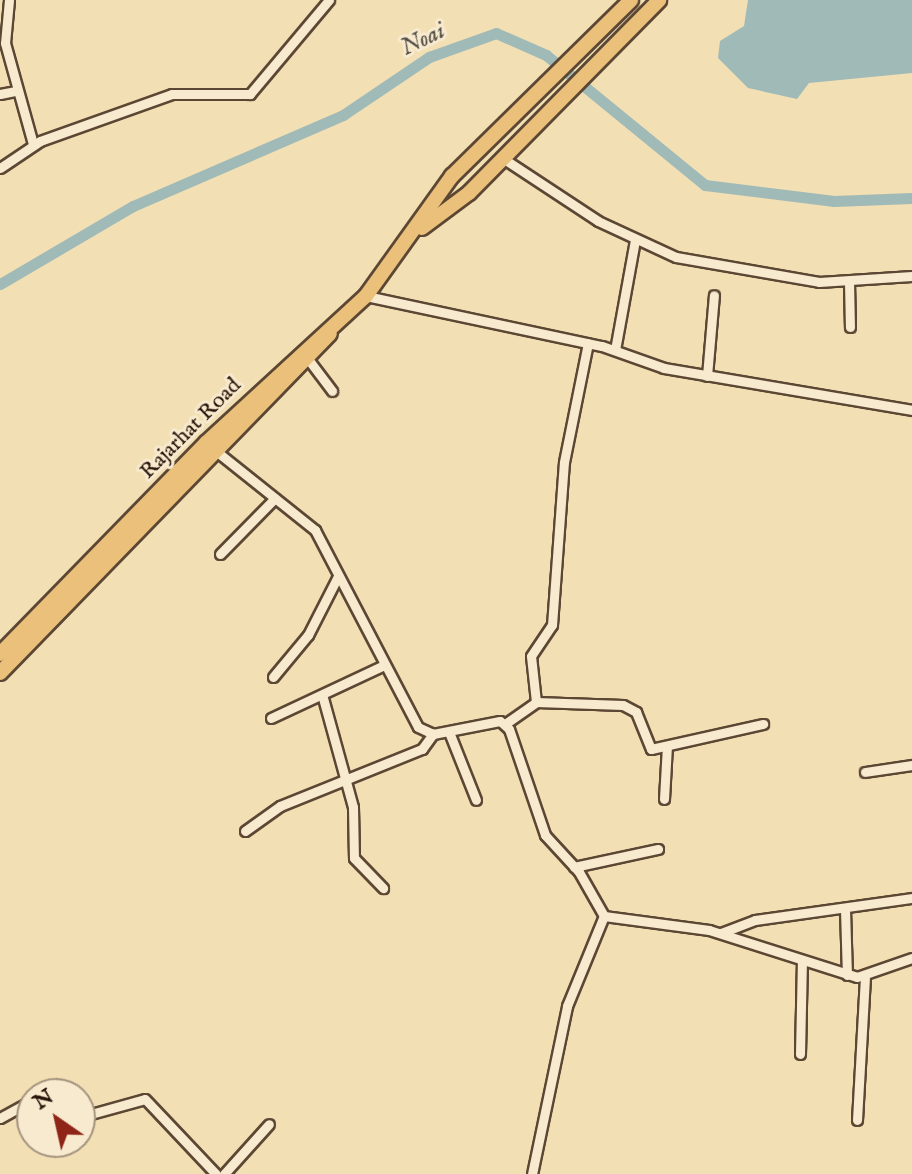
<!DOCTYPE html>
<style>
body{margin:0}
#map{position:relative;width:912px;height:1174px;overflow:hidden;background:#f3dfb4;font-family:"IM FELL English",serif}
div>[style]{position:absolute}
[style*='--x']{left:calc(var(--x)*1px);top:calc(var(--y)*1px);width:calc(var(--w)*1px);rotate:calc(var(--a)*1deg)}
.water>*{inset:0;background:#9fbab7}
.canal>*{height:11px;margin:-5.5px;padding:0 5.5px;transform-origin:5.5px;border-radius:5.5px;background:#9fbab7}
.roads{filter:drop-shadow(2px 0 #5c4734) drop-shadow(-2px 0 #5c4734) drop-shadow(0 2px #5c4734) drop-shadow(0 -2px #5c4734)}
.minor>*{height:9px;margin:-4.5px;padding:0 4.5px;transform-origin:4.5px;border-radius:4.5px;background:#f7eace}
.primary>*{height:14px;margin:-7px;padding:0 7px;transform-origin:7px;border-radius:7px;background:#eac07a}
span{translate:-50% -50%;white-space:nowrap;text-align:center;line-height:1.15;-webkit-text-stroke:6px #f7eace;paint-order:stroke}
.street-label{font-size:22px;color:#291409}
.water-label{font-size:24px;color:#524e46;font-style:italic}
.north{position:absolute;left:16px;top:1078px;width:80px;height:80px;box-sizing:border-box;background:#f7eace;border:2px solid #a5947f;border-radius:50%;rotate:326deg;font-size:22px;font-weight:700;line-height:32px;text-align:center;color:#291409}
.north::after{content:'';display:block;margin:auto;width:28px;height:36px;background:#8f2418;clip-path:polygon(50% 0,100% 100%,50% 72%,0 100%)}
</style>
<div id="map">
<div class="water">
<div style="clip-path:polygon(748px 0,912px 0,912px 73px,809px 83px,797px 99px,748px 88px,718px 58px,720px 41px,744px 26px)"></div>
</div>
<div class="canal">
<div style="--x:0;--y:284;--w:154;--a:-30.4"></div>
<div style="--x:133;--y:206;--w:229;--a:-23.4"></div>
<div style="--x:343;--y:115;--w:104;--a:-34"></div>
<div style="--x:429;--y:57;--w:71;--a:-19.7"></div>
<div style="--x:496;--y:33;--w:55;--a:23.7"></div>
<div style="--x:546;--y:55;--w:205;--a:39.3"></div>
<div style="--x:705;--y:185;--w:130;--a:7.1"></div>
<div style="--x:834;--y:201;--w:78;--a:-2.2"></div>
</div>
<div class="roads">
<div class="minor">
<div style="--x:9;--y:0;--w:43;--a:95.3"></div>
<div style="--x:5;--y:43;--w:105;--a:74.5"></div>
<div style="--x:0;--y:94;--w:15;--a:-11"></div>
<div style="--x:501;--y:157;--w:116;--a:33.4"></div>
<div style="--x:598;--y:221;--w:86;--a:24.8"></div>
<div style="--x:676;--y:257;--w:145;--a:9.9"></div>
<div style="--x:819;--y:282;--w:93;--a:-3.7"></div>
<div style="--x:0;--y:168;--w:48;--a:-34"></div>
<div style="--x:40;--y:141;--w:140;--a:-19.6"></div>
<div style="--x:172;--y:94;--w:78;--a:0"></div>
<div style="--x:250;--y:94;--w:123;--a:-50"></div>
<div style="--x:849;--y:281;--w:46;--a:88.8"></div>
<div style="--x:366;--y:296;--w:241;--a:12"></div>
<div style="--x:602;--y:346;--w:66;--a:19.5"></div>
<div style="--x:664;--y:368;--w:252;--a:9.6"></div>
<div style="--x:615;--y:350;--w:112;--a:-79.7"></div>
<div style="--x:308;--y:359;--w:40;--a:53"></div>
<div style="--x:707;--y:376;--w:81;--a:-85.1"></div>
<div style="--x:216;--y:451;--w:127;--a:38.6"></div>
<div style="--x:315;--y:530;--w:222;--a:62.4"></div>
<div style="--x:418;--y:727;--w:17;--a:25"></div>
<div style="--x:433;--y:734;--w:68;--a:-11"></div>
<div style="--x:500;--y:721;--w:12;--a:42"></div>
<div style="--x:509;--y:729;--w:112;--a:71.2"></div>
<div style="--x:545;--y:835;--w:50;--a:47.4"></div>
<div style="--x:579;--y:872;--w:51;--a:60.4"></div>
<div style="--x:604;--y:916;--w:106;--a:7.6"></div>
<div style="--x:709;--y:930;--w:155;--a:17.6"></div>
<div style="--x:857;--y:977;--w:58;--a:-19.1"></div>
<div style="--x:220;--y:554;--w:78;--a:-45.5"></div>
<div style="--x:273;--y:677;--w:55;--a:-50.2"></div>
<div style="--x:308;--y:635;--w:66;--a:-63"></div>
<div style="--x:323;--y:698;--w:113;--a:74.6"></div>
<div style="--x:353;--y:807;--w:51;--a:88.9"></div>
<div style="--x:354;--y:858;--w:42;--a:46"></div>
<div style="--x:536;--y:702;--w:46;--a:-96.2"></div>
<div style="--x:531;--y:656;--w:37;--a:-56"></div>
<div style="--x:552;--y:625;--w:163;--a:-85.8"></div>
<div style="--x:564;--y:462;--w:121;--a:-78.6"></div>
<div style="--x:271;--y:718;--w:123;--a:-25.1"></div>
<div style="--x:505;--y:724;--w:38;--a:-35"></div>
<div style="--x:536;--y:702;--w:87;--a:2"></div>
<div style="--x:623;--y:705;--w:15;--a:28"></div>
<div style="--x:636;--y:712;--w:40;--a:68"></div>
<div style="--x:651;--y:749;--w:115;--a:-12.6"></div>
<div style="--x:449;--y:732;--w:73;--a:68.3"></div>
<div style="--x:865;--y:772;--w:48;--a:-8.5"></div>
<div style="--x:664;--y:799;--w:53;--a:-86.8"></div>
<div style="--x:245;--y:831;--w:43;--a:-35.5"></div>
<div style="--x:280;--y:806;--w:153;--a:-21.9"></div>
<div style="--x:422;--y:749;--w:19;--a:-54"></div>
<div style="--x:574;--y:867;--w:86;--a:-12.1"></div>
<div style="--x:845;--y:909;--w:66;--a:88.3"></div>
<div style="--x:721;--y:933;--w:36;--a:-21"></div>
<div style="--x:755;--y:920;--w:159;--a:-8"></div>
<div style="--x:800;--y:1054;--w:93;--a:-88.8"></div>
<div style="--x:80;--y:1117;--w:67;--a:-15.5"></div>
<div style="--x:145;--y:1099;--w:103;--a:46.6"></div>
<div style="--x:0;--y:1118;--w:37;--a:-29"></div>
<div style="--x:857;--y:1120;--w:142;--a:-86.8"></div>
<div style="--x:224;--y:1174;--w:67;--a:-48"></div>
<div style="--x:532;--y:1174;--w:172;--a:-78.2"></div>
<div style="--x:567;--y:1006;--w:97;--a:-67.7"></div>
</div>
<div class="primary">
<div style="--x:422;--y:228;--w:59;--a:-36.7"></div>
<div style="--x:469;--y:193;--w:271;--a:-45.4"></div>
<div style="--x:0;--y:654;--w:295;--a:-45.7"></div>
<div style="--x:206;--y:443;--w:217;--a:-42.6"></div>
<div style="--x:366;--y:296;--w:148;--a:-54.4"></div>
<div style="--x:452;--y:176;--w:251;--a:-44.5"></div>
<div style="--x:0;--y:673;--w:473;--a:-45.8"></div>
</div>
</div>
<div class="street-label">
<span style="left:191px;top:429px;rotate:-45deg">Rajarhat Road</span>
</div>
<div class="water-label">
<span style="left:423px;top:40px;rotate:-26deg">Noai</span>
</div>
<div class="north">N</div>
</div>
